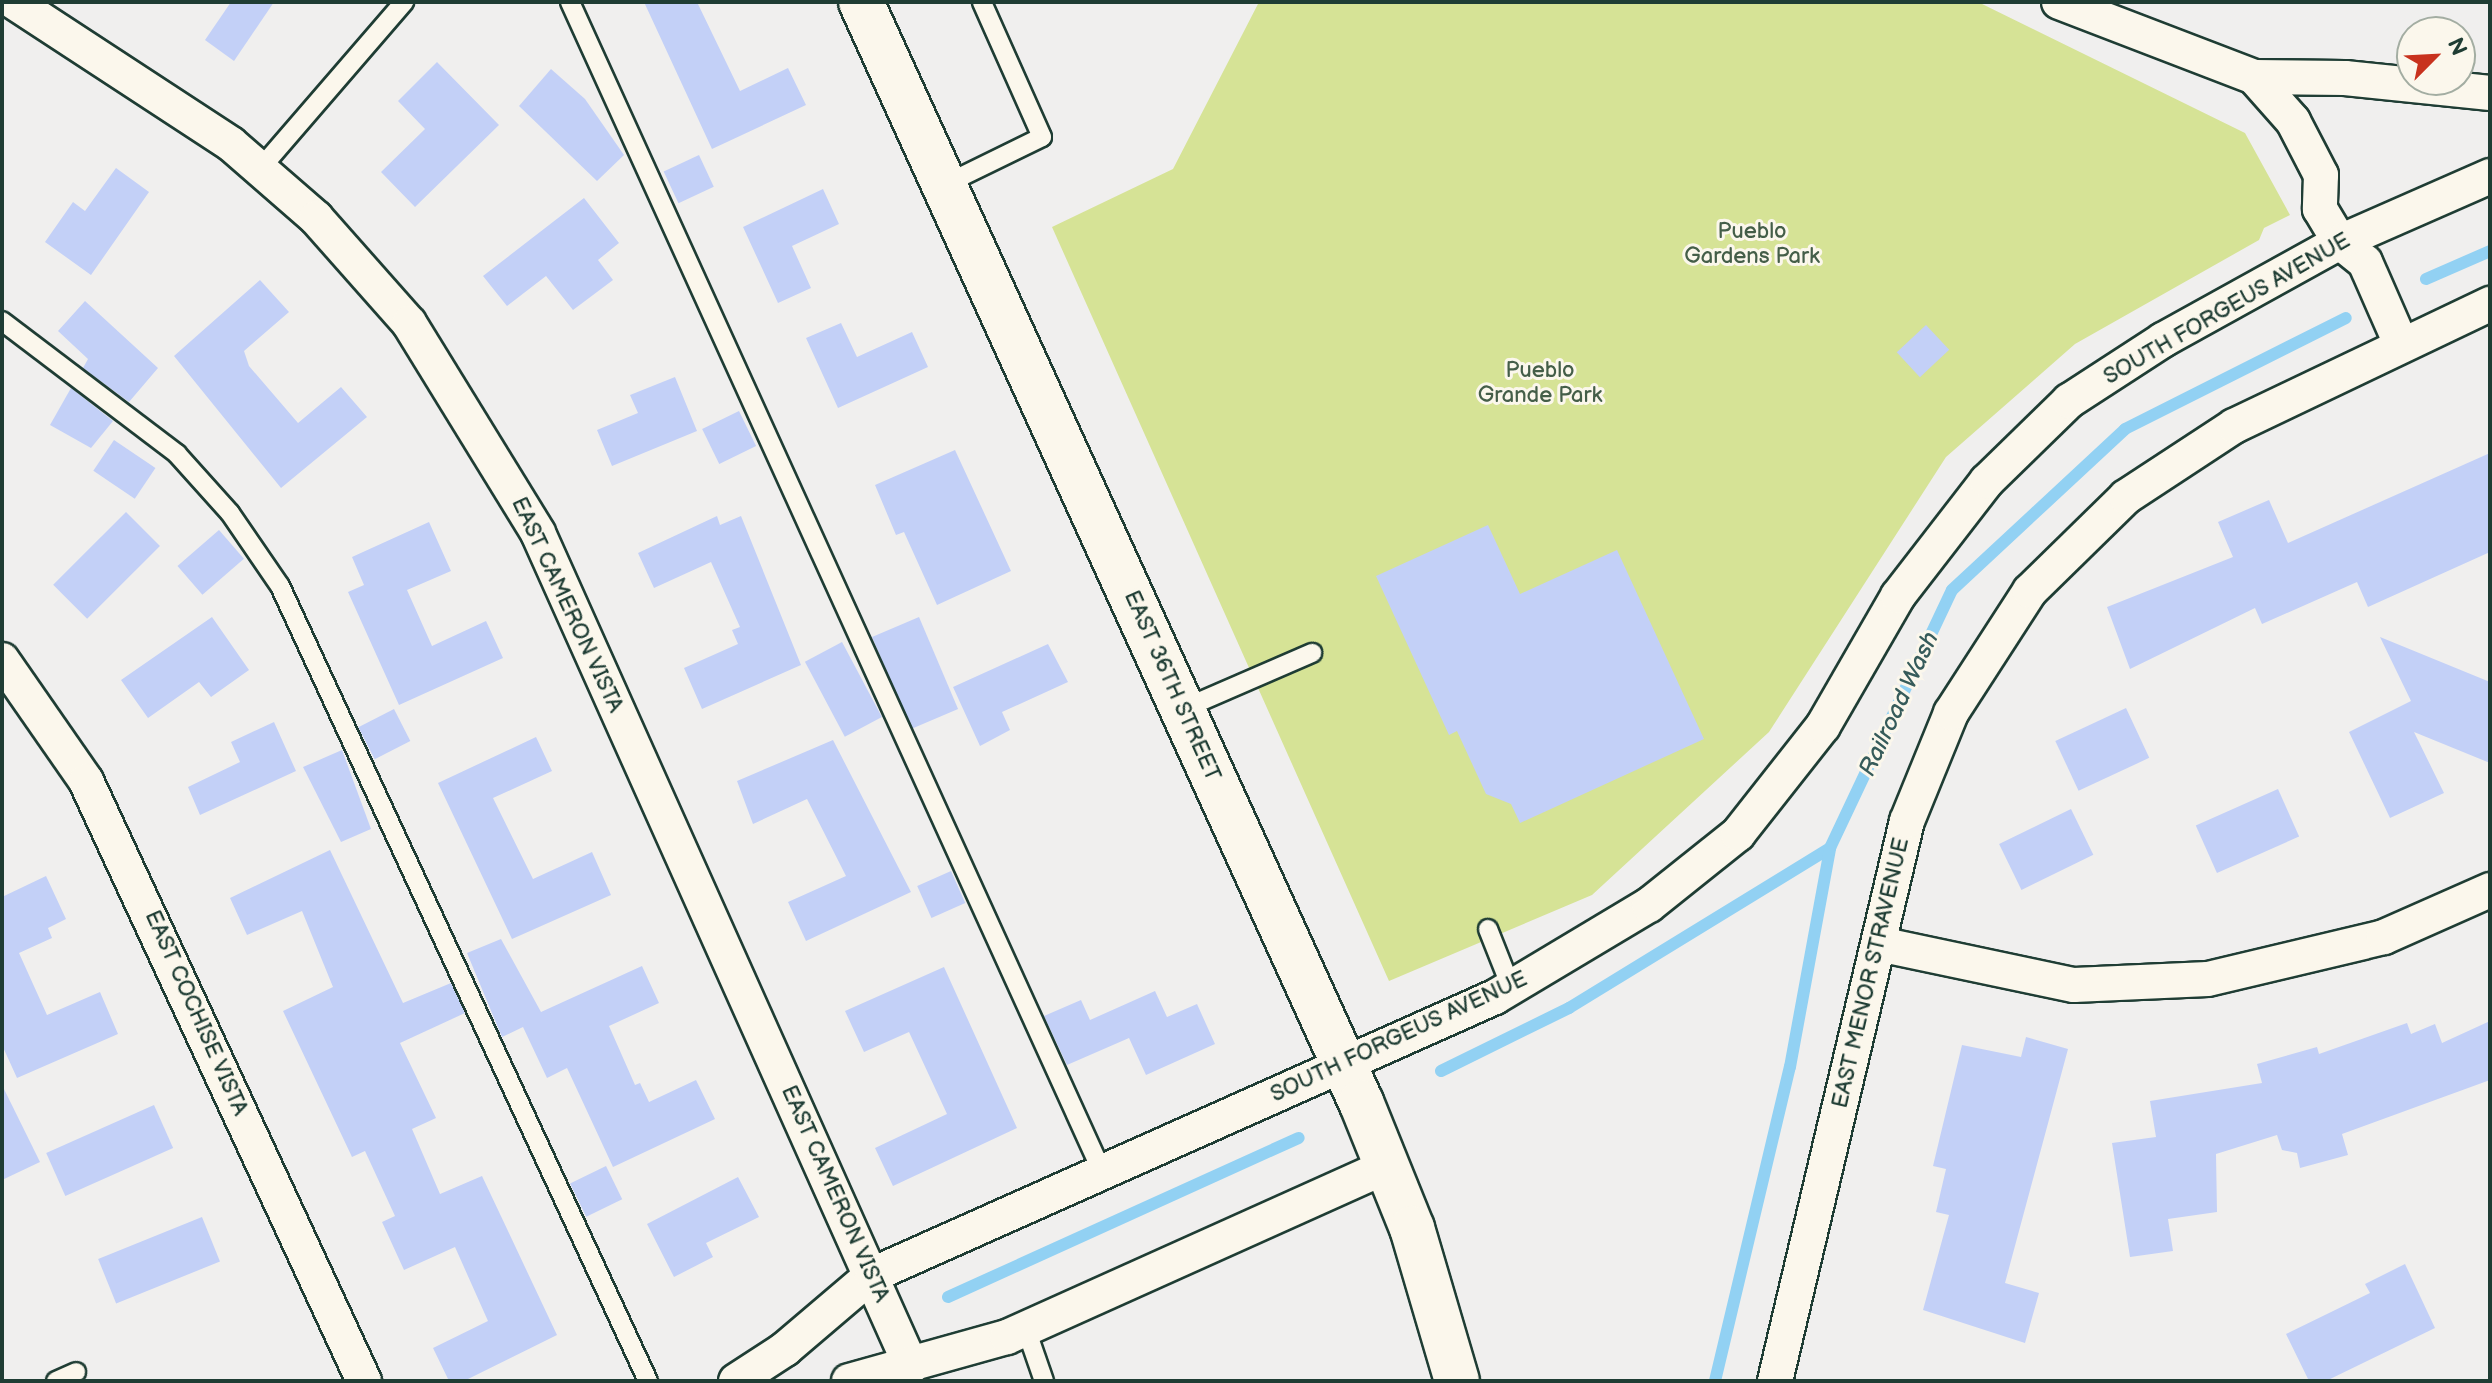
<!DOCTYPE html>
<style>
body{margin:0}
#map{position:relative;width:2492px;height:1383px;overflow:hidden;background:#f0efee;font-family:"Balsamiq Sans",sans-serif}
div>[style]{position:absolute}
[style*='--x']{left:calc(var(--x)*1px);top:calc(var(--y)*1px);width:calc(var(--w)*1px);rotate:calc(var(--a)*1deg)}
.green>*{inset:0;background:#d6e396}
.stream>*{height:12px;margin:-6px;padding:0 6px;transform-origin:6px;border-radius:6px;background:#92d1f3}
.building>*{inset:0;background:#c3d0f7;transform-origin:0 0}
.roads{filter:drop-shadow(2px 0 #1f3d34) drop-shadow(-2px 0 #1f3d34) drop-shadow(0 2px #1f3d34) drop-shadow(0 -2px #1f3d34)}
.lane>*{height:18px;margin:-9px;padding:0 9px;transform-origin:9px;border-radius:9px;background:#fbf7ec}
.street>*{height:34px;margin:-17px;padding:0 17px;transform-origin:17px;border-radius:17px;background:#fbf7ec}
.secondary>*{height:44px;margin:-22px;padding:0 22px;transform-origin:22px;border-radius:22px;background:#fbf7ec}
span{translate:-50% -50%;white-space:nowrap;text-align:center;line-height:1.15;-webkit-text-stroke:6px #fbf7ec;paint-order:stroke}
.park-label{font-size:22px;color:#445e48}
.street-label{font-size:22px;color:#1f3d34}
.water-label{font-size:24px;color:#365b5a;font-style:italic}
.frame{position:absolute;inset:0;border:4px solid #1f3d34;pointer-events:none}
.north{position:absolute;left:2396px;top:16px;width:80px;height:80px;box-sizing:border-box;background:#fbf7ec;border:2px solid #a3ada2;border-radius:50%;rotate:66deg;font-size:22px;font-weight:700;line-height:32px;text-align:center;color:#1f3d34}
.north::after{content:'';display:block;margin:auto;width:28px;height:36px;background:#c8321e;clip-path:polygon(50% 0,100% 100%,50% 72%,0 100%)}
</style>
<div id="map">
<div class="green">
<div style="clip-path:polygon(1259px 2px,1978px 2px,2245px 133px,2290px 215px,2264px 228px,2259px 240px,2075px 344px,1946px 457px,1769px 732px,1592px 895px,1389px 981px,1052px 227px,1173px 169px)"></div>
</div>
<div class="stream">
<div style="--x:2426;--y:279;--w:70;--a:-23.6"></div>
<div style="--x:1441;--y:1071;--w:143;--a:-26.2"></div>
<div style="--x:1569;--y:1008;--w:306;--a:-31.5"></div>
<div style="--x:1830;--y:848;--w:285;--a:-64.7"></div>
<div style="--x:1952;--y:590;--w:236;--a:-42.9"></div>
<div style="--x:2125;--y:429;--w:247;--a:-26.7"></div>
<div style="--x:948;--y:1297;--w:385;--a:-24.4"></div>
<div style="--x:1715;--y:1381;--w:323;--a:-76.6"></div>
<div style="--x:1790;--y:1067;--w:223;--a:-79.6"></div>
</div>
<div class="building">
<div style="clip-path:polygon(231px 2px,274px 2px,234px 61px,205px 40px)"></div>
<div style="clip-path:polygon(644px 2px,697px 2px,740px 91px,788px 68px,806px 105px,712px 149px)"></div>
<div style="clip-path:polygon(437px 62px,499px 125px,415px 207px,381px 172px,425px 129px,398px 101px)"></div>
<div style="clip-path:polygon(551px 69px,585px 99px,624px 155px,597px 181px,519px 106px)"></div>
<div style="left:699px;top:155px;width:35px;height:39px;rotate:65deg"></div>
<div style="clip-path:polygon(116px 168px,149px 192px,91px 275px,45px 242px,73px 202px,85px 211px)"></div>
<div style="clip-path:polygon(823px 189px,839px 224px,792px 246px,811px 288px,778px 303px,743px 227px)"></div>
<div style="clip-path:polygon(584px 198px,619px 243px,598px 260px,613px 280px,573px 310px,546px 276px,507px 306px,483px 276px)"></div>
<div style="clip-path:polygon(260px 280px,289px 312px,244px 351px,249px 366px,298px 423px,341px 387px,367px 417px,281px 488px,174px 356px)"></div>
<div style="clip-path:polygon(85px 301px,158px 368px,129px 402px,83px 368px,88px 359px,58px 331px)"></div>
<div style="clip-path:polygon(841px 323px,857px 357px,912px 332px,928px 367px,838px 408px,806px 338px)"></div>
<div style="left:1926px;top:325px;width:34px;height:40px;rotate:47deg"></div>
<div style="clip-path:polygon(675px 377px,697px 431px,612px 466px,597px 430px,638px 413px,630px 395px)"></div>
<div style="clip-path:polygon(71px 388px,113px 421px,91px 448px,50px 425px)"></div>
<div style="left:739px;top:411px;width:39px;height:41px;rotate:64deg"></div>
<div style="left:114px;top:440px;width:50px;height:37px;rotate:34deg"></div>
<div style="clip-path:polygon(955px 450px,1011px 571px,937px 605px,904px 532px,896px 535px,875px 485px)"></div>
<div style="clip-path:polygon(2490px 453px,2490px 552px,2368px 607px,2357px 582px,2262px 624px,2255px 608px,2130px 669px,2107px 607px,2233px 557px,2218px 522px,2269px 500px,2288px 543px)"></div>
<div style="left:126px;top:512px;width:48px;height:103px;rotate:45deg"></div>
<div style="clip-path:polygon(717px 516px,720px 525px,741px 516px,801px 665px,702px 709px,684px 668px,738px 644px,732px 630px,740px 627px,711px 562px,654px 588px,638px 553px)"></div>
<div style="clip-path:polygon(429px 522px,451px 571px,407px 590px,432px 646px,486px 621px,503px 658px,399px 705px,348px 592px,364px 585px,352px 557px)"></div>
<div style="clip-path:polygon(1488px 525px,1520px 594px,1617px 550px,1704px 739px,1520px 823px,1511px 804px,1486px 794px,1457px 731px,1449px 735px,1376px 576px)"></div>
<div style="left:219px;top:530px;width:38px;height:55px;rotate:49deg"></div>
<div style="clip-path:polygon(212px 617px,249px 670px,211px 697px,199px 682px,148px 718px,121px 680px)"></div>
<div style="left:919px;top:617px;width:100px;height:51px;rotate:67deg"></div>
<div style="clip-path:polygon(2380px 637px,2490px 682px,2490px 763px,2414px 732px,2444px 793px,2390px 818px,2349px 732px,2411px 701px)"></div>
<div style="left:842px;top:642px;width:85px;height:42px;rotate:62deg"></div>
<div style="clip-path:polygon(1048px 644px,1068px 682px,1002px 712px,1010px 730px,980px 746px,953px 687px)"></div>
<div style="left:2126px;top:708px;width:55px;height:78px;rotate:65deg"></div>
<div style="left:394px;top:709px;width:36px;height:40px;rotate:63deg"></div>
<div style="clip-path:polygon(274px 722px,296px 771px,200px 815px,188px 787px,240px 762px,231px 742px)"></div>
<div style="clip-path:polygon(536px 737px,552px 771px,493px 798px,533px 879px,592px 852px,611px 895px,512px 939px,438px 783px)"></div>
<div style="clip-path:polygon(833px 740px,911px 892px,806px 941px,788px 902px,846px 876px,807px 799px,753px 824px,737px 781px)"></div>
<div style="clip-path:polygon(342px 750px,371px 829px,341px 842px,303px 767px)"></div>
<div style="left:2278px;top:789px;width:52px;height:90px;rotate:66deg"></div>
<div style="left:2071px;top:809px;width:51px;height:80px;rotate:64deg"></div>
<div style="clip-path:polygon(330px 850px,403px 1003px,451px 983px,465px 1013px,400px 1043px,436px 1118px,412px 1129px,440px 1194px,482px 1176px,557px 1335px,464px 1381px,449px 1381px,433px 1348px,488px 1321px,455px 1247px,404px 1270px,382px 1222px,395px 1216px,365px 1151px,352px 1157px,283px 1011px,333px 987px,302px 911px,247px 935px,230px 898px)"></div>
<div style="left:951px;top:871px;width:35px;height:37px;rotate:66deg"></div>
<div style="clip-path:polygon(46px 876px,66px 919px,48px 928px,52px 938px,19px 953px,47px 1015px,100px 992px,118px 1034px,17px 1078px,2px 1045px,2px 897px)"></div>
<div style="clip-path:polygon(501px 939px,541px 1012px,642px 966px,659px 1003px,609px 1026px,635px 1085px,640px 1083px,649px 1102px,696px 1080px,715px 1119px,613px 1167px,567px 1068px,547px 1078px,523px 1027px,502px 1037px,467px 953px)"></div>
<div style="clip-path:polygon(944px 967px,1017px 1128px,893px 1186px,875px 1148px,947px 1114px,909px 1032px,864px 1052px,845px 1011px)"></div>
<div style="clip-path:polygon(1155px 991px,1167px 1017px,1197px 1004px,1215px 1044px,1146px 1075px,1129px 1038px,1067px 1065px,1044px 1016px,1081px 1000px,1090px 1020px)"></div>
<div style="clip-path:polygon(2490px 1021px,2490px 1080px,2342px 1134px,2348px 1155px,2300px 1168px,2297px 1153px,2282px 1150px,2277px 1135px,2216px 1154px,2217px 1212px,2168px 1219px,2173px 1251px,2130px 1257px,2112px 1143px,2156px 1137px,2150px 1101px,2262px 1083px,2257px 1064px,2317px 1047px,2319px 1054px,2407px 1023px,2411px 1034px,2435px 1024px,2442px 1043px)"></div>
<div style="clip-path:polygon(2026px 1037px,2068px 1049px,2005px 1283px,2039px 1293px,2025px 1343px,1923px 1310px,1949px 1215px,1936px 1212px,1946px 1169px,1933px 1166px,1962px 1045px,2021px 1057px)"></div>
<div style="clip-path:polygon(2px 1085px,40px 1162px,2px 1180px)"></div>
<div style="left:154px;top:1105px;width:47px;height:118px;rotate:66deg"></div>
<div style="left:606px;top:1166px;width:37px;height:40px;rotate:64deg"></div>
<div style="clip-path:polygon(738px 1177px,759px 1217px,706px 1243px,713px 1257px,674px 1277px,647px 1224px)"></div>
<div style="left:202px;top:1217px;width:48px;height:112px;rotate:68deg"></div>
<div style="clip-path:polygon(2405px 1264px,2435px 1328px,2326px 1381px,2309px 1381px,2286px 1334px,2370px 1293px,2365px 1284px)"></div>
</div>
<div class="roads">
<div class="lane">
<div style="--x:570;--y:2;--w:1288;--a:65.54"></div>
<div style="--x:260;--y:169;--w:221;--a:-49.2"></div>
<div style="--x:944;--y:185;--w:109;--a:-26.1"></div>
<div style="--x:1042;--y:137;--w:148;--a:-114"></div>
<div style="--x:2;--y:321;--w:220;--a:37.2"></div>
<div style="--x:177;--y:454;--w:79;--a:48.1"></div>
<div style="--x:230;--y:513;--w:88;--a:55.6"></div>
<div style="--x:280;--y:586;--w:876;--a:65.16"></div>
<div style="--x:1183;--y:709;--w:141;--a:-23.5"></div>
<div style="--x:1488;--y:929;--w:62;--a:68.4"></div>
<div style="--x:1026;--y:1329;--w:55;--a:70.9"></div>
<div style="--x:56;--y:1381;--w:22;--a:-24"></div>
</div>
<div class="street">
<div style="--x:14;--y:2;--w:259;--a:33.2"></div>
<div style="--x:231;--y:144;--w:113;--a:41"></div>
<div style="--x:316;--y:218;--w:140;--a:48.5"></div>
<div style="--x:409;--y:323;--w:246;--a:58.4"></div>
<div style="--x:538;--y:533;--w:913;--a:65.88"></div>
<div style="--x:2059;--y:2;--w:209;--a:21"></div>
<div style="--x:2254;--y:77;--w:91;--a:0.6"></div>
<div style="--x:2345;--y:78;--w:146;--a:5.9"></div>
<div style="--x:2254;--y:77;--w:59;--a:48.4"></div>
<div style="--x:2293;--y:121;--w:61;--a:62.6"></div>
<div style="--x:2321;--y:175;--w:34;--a:92"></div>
<div style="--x:2320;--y:209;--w:39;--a:59"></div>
<div style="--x:2340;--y:242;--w:32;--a:39"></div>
<div style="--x:2365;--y:262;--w:90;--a:66.3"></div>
<div style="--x:2;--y:660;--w:147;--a:55.2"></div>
<div style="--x:86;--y:781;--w:661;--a:65.14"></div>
<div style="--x:1879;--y:944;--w:199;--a:11.9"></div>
<div style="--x:2074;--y:985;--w:134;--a:-2.6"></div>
<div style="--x:2208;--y:979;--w:181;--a:-13.4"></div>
<div style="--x:2384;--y:937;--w:116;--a:-23.9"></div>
<div style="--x:736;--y:1381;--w:59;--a:-33.1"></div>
<div style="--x:785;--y:1349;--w:114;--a:-40.4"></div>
<div style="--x:872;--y:1275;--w:682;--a:-24.05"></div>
<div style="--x:1495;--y:997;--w:179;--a:-30.9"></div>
<div style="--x:1649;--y:905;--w:114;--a:-38.6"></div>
<div style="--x:1738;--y:834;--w:137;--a:-51.8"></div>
<div style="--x:1823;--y:726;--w:150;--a:-60"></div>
<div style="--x:1898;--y:596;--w:145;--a:-52.3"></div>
<div style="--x:1987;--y:481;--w:115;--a:-44.3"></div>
<div style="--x:2069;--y:401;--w:112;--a:-33"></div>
<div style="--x:2163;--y:340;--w:202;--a:-29"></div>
<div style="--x:2340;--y:242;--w:164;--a:-23.7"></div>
<div style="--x:849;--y:1381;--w:164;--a:-15.6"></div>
<div style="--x:1007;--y:1337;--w:417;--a:-24.2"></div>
<div style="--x:1775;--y:1381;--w:575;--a:-76.74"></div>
<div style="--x:1907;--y:821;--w:117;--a:-67.8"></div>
<div style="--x:1951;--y:713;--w:145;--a:-57.1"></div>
<div style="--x:2030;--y:591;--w:134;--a:-44.4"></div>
<div style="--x:2126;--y:497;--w:129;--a:-33.3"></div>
<div style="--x:2234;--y:426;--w:284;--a:-25.5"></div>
</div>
<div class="secondary">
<div style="--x:861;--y:2;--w:1208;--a:65.56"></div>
<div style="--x:1361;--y:1102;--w:136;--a:68"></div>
<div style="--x:1412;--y:1228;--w:159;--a:73.6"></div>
</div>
</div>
<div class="park-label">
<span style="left:1752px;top:244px">Pueblo<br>Gardens Park</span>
<span style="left:1540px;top:383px">Pueblo<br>Grande Park</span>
</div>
<div class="street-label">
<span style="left:2227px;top:309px;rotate:-30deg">SOUTH FORGEUS AVENUE</span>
<span style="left:567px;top:605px;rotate:65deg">EAST CAMERON VISTA</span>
<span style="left:1172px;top:686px;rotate:66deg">EAST 36TH STREET</span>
<span style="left:1871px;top:973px;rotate:-77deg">EAST MENOR STRAVENUE</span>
<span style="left:196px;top:1013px;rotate:66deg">EAST COCHISE VISTA</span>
<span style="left:1399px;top:1037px;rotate:-25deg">SOUTH FORGEUS AVENUE</span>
<span style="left:835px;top:1194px;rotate:66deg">EAST CAMERON VISTA</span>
</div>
<div class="water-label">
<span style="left:1899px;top:704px;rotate:-65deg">Railroad Wash</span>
</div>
<div class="frame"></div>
<div class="north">N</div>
</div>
